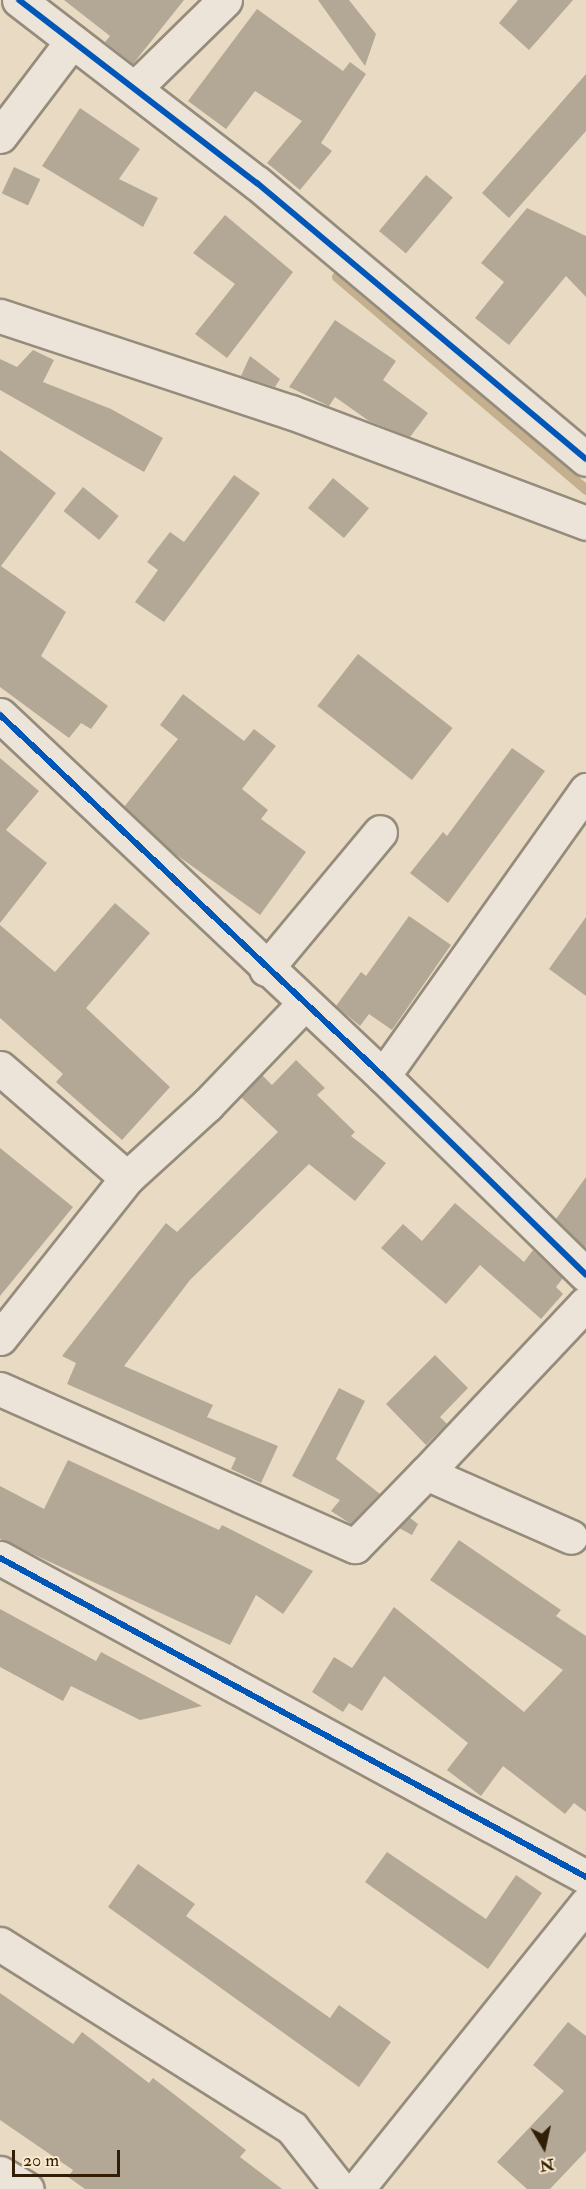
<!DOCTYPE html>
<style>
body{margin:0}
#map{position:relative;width:586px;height:2189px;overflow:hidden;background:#e9dbc3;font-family:"IM FELL Double Pica",serif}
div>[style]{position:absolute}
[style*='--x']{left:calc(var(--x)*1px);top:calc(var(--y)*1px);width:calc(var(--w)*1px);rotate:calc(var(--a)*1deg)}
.stream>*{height:10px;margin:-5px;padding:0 5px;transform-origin:5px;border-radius:5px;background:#c4b08e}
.building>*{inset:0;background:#b3a896;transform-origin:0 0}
.roads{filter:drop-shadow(2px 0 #968c7c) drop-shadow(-2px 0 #968c7c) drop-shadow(0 2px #968c7c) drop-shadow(0 -2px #968c7c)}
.minor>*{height:33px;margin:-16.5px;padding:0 16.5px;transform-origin:16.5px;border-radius:16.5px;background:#ece4d8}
.cycleway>*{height:6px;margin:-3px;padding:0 3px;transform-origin:3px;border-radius:3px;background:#0057b8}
span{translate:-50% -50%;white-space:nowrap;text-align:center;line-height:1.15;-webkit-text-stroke:4.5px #faeace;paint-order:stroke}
.north{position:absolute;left:514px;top:2117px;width:60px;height:60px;-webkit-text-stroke:4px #faeace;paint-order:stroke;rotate:171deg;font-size:16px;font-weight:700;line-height:24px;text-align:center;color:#311e04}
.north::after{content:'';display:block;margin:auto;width:21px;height:27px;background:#311e04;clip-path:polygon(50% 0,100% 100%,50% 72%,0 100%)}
.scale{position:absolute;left:12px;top:2150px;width:108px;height:27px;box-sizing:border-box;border:3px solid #311e04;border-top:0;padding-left:8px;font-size:18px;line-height:21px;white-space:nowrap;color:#311e04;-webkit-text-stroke:4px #faeace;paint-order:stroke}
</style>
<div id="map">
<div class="stream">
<div style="--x:337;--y:277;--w:328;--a:40.5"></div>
</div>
<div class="building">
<div style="clip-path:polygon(64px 0,184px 0,133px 64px,105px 42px,110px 36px)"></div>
<div style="clip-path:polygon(318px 0,349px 0,376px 34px,365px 66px)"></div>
<div style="clip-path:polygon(518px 0,573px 0,529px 50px,499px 23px)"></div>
<div style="clip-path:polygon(257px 9px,343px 71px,350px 62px,366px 74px,321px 143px,332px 151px,300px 190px,267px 163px,302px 121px,255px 91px,226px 129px,188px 101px)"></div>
<div style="clip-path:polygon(586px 74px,586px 131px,509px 218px,482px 193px)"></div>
<div style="clip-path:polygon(80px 108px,140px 149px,119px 179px,158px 198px,143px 227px,42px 166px)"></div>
<div style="left:14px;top:167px;width:29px;height:29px;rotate:25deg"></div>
<div style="left:426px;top:175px;width:35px;height:73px;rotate:40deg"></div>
<div style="clip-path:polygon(527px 208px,586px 236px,586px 297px,566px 276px,509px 345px,475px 318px,504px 282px,481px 263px)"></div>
<div style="clip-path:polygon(225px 215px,293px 272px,227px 358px,195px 334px,235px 284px,193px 253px)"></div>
<div style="clip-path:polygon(335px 320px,396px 361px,383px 380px,428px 413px,410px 437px,369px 421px,335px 397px,329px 406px,289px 387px)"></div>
<div style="clip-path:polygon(33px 350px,54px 360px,43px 382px,111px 409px,163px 438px,144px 472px,0 390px,0 359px,17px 367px)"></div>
<div style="clip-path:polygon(250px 356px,280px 379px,275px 387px,241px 376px)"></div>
<div style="clip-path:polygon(0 450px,56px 493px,1px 566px,66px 612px,41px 656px,108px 706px,91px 729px,81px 723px,69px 738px,0 687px)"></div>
<div style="clip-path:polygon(234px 475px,260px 493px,164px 622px,135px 602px,158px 570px,147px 562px,170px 532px,184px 542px)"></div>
<div style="left:333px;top:478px;width:47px;height:39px;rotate:40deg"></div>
<div style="left:83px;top:487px;width:46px;height:31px;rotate:39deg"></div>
<div style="left:358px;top:654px;width:120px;height:66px;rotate:38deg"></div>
<div style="clip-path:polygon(183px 694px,244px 741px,254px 729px,276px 746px,242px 789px,268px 810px,261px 819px,306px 852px,260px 915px,171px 851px,124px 807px,178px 739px,160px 725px)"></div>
<div style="clip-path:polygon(512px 748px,545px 771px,448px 903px,410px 873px,443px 832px,447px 836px)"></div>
<div style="clip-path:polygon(0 758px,39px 791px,6px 830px,47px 863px,0 923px)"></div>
<div style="clip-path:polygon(115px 903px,150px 933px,86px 1008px,170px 1087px,122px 1140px,56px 1082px,63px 1074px,0 1018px,0 925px,55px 972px)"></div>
<div style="clip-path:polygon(409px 916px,451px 945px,392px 1030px,369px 1014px,360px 1026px,336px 1006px,361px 972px,366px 976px)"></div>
<div style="clip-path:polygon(586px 917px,586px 996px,549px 969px)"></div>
<div style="clip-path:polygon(296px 1060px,325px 1088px,317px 1095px,355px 1132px,351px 1136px,386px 1163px,355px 1201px,309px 1164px,190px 1280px,124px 1366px,213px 1405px,207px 1417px,278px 1446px,261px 1483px,231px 1469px,236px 1458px,67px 1384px,76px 1363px,62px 1356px,166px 1223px,177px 1232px,278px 1132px,241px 1097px,262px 1075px,272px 1085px)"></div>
<div style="clip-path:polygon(0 1148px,73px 1207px,0 1296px)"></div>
<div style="clip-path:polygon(586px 1177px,586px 1246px,585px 1248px,556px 1219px)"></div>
<div style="clip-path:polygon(455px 1203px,524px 1262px,533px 1250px,563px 1278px,556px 1287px,563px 1294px,541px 1319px,480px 1265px,446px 1304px,381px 1248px,403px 1224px,422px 1241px)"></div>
<div style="clip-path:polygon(435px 1355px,468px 1388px,440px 1417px,447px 1424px,426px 1445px,386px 1404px)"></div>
<div style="clip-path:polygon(339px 1388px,365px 1401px,336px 1459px,380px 1494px,351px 1524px,331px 1511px,340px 1500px,292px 1476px)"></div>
<div style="clip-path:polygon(68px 1460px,219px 1530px,222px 1525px,313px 1571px,283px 1614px,256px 1595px,230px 1645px,0 1539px,0 1486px,44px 1509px)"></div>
<div style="clip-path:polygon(409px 1517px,418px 1524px,412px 1535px,399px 1528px)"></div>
<div style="clip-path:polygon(459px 1540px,561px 1610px,556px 1616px,586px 1636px,586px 1812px,574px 1803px,565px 1814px,503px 1766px,481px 1796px,447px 1770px,468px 1743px,384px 1676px,362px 1711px,349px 1703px,343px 1712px,312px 1692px,334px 1657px,352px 1668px,394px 1607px,524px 1712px,563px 1670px,430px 1580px)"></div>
<div style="clip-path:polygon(0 1609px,96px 1661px,101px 1652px,202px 1706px,140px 1720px,71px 1686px,63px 1701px,0 1667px)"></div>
<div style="clip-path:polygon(387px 1852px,486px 1919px,516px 1875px,542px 1893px,488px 1969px,365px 1882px)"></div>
<div style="clip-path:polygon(138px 1864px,195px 1904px,186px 1916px,330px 2018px,339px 2005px,391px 2042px,359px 2087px,108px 1907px)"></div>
<div style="clip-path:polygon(0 1993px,73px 2044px,82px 2032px,149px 2083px,153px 2078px,246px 2150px,240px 2157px,282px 2189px,85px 2189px,68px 2177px,73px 2170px,0 2120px)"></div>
<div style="clip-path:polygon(568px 2022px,586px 2036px,586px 2151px,550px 2189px,527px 2189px,497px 2162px,564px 2091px,533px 2065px)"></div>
</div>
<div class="roads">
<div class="minor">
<div style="--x:19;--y:0;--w:300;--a:37.6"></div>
<div style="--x:257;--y:183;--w:429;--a:40"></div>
<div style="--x:135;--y:88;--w:126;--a:-44.4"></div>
<div style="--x:0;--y:136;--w:119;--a:-52.8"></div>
<div style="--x:0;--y:316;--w:306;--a:18.3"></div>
<div style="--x:291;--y:412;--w:315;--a:20.6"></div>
<div style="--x:0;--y:715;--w:526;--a:43.31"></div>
<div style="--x:383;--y:1076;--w:284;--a:44.4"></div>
<div style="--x:266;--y:969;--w:178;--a:-50.2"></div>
<div style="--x:0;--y:1068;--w:168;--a:40.9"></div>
<div style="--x:383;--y:1076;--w:351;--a:-54.6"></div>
<div style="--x:0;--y:1338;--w:204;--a:-51.6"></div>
<div style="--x:127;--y:1178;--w:108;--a:-42.4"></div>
<div style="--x:207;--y:1105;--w:140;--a:-46.2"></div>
<div style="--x:0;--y:1389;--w:388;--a:23.9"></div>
<div style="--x:355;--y:1546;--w:102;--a:-45.8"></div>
<div style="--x:426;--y:1473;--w:158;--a:23.8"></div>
<div style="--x:426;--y:1473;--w:233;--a:-46.7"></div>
<div style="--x:0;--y:1558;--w:667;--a:28.56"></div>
<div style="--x:0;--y:1944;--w:345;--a:32.2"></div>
<div style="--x:292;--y:2128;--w:78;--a:51.8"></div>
<div style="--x:0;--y:2173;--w:31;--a:31"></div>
<div style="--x:357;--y:2189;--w:366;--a:-51.2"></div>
</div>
</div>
<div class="cycleway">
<div style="--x:19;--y:0;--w:300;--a:37.6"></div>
<div style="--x:257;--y:183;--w:429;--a:40"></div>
<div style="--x:0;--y:715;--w:526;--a:43.31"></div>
<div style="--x:383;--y:1076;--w:284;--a:44.4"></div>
<div style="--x:0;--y:1558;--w:667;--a:28.56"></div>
</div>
<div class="north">N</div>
<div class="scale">20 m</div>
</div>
